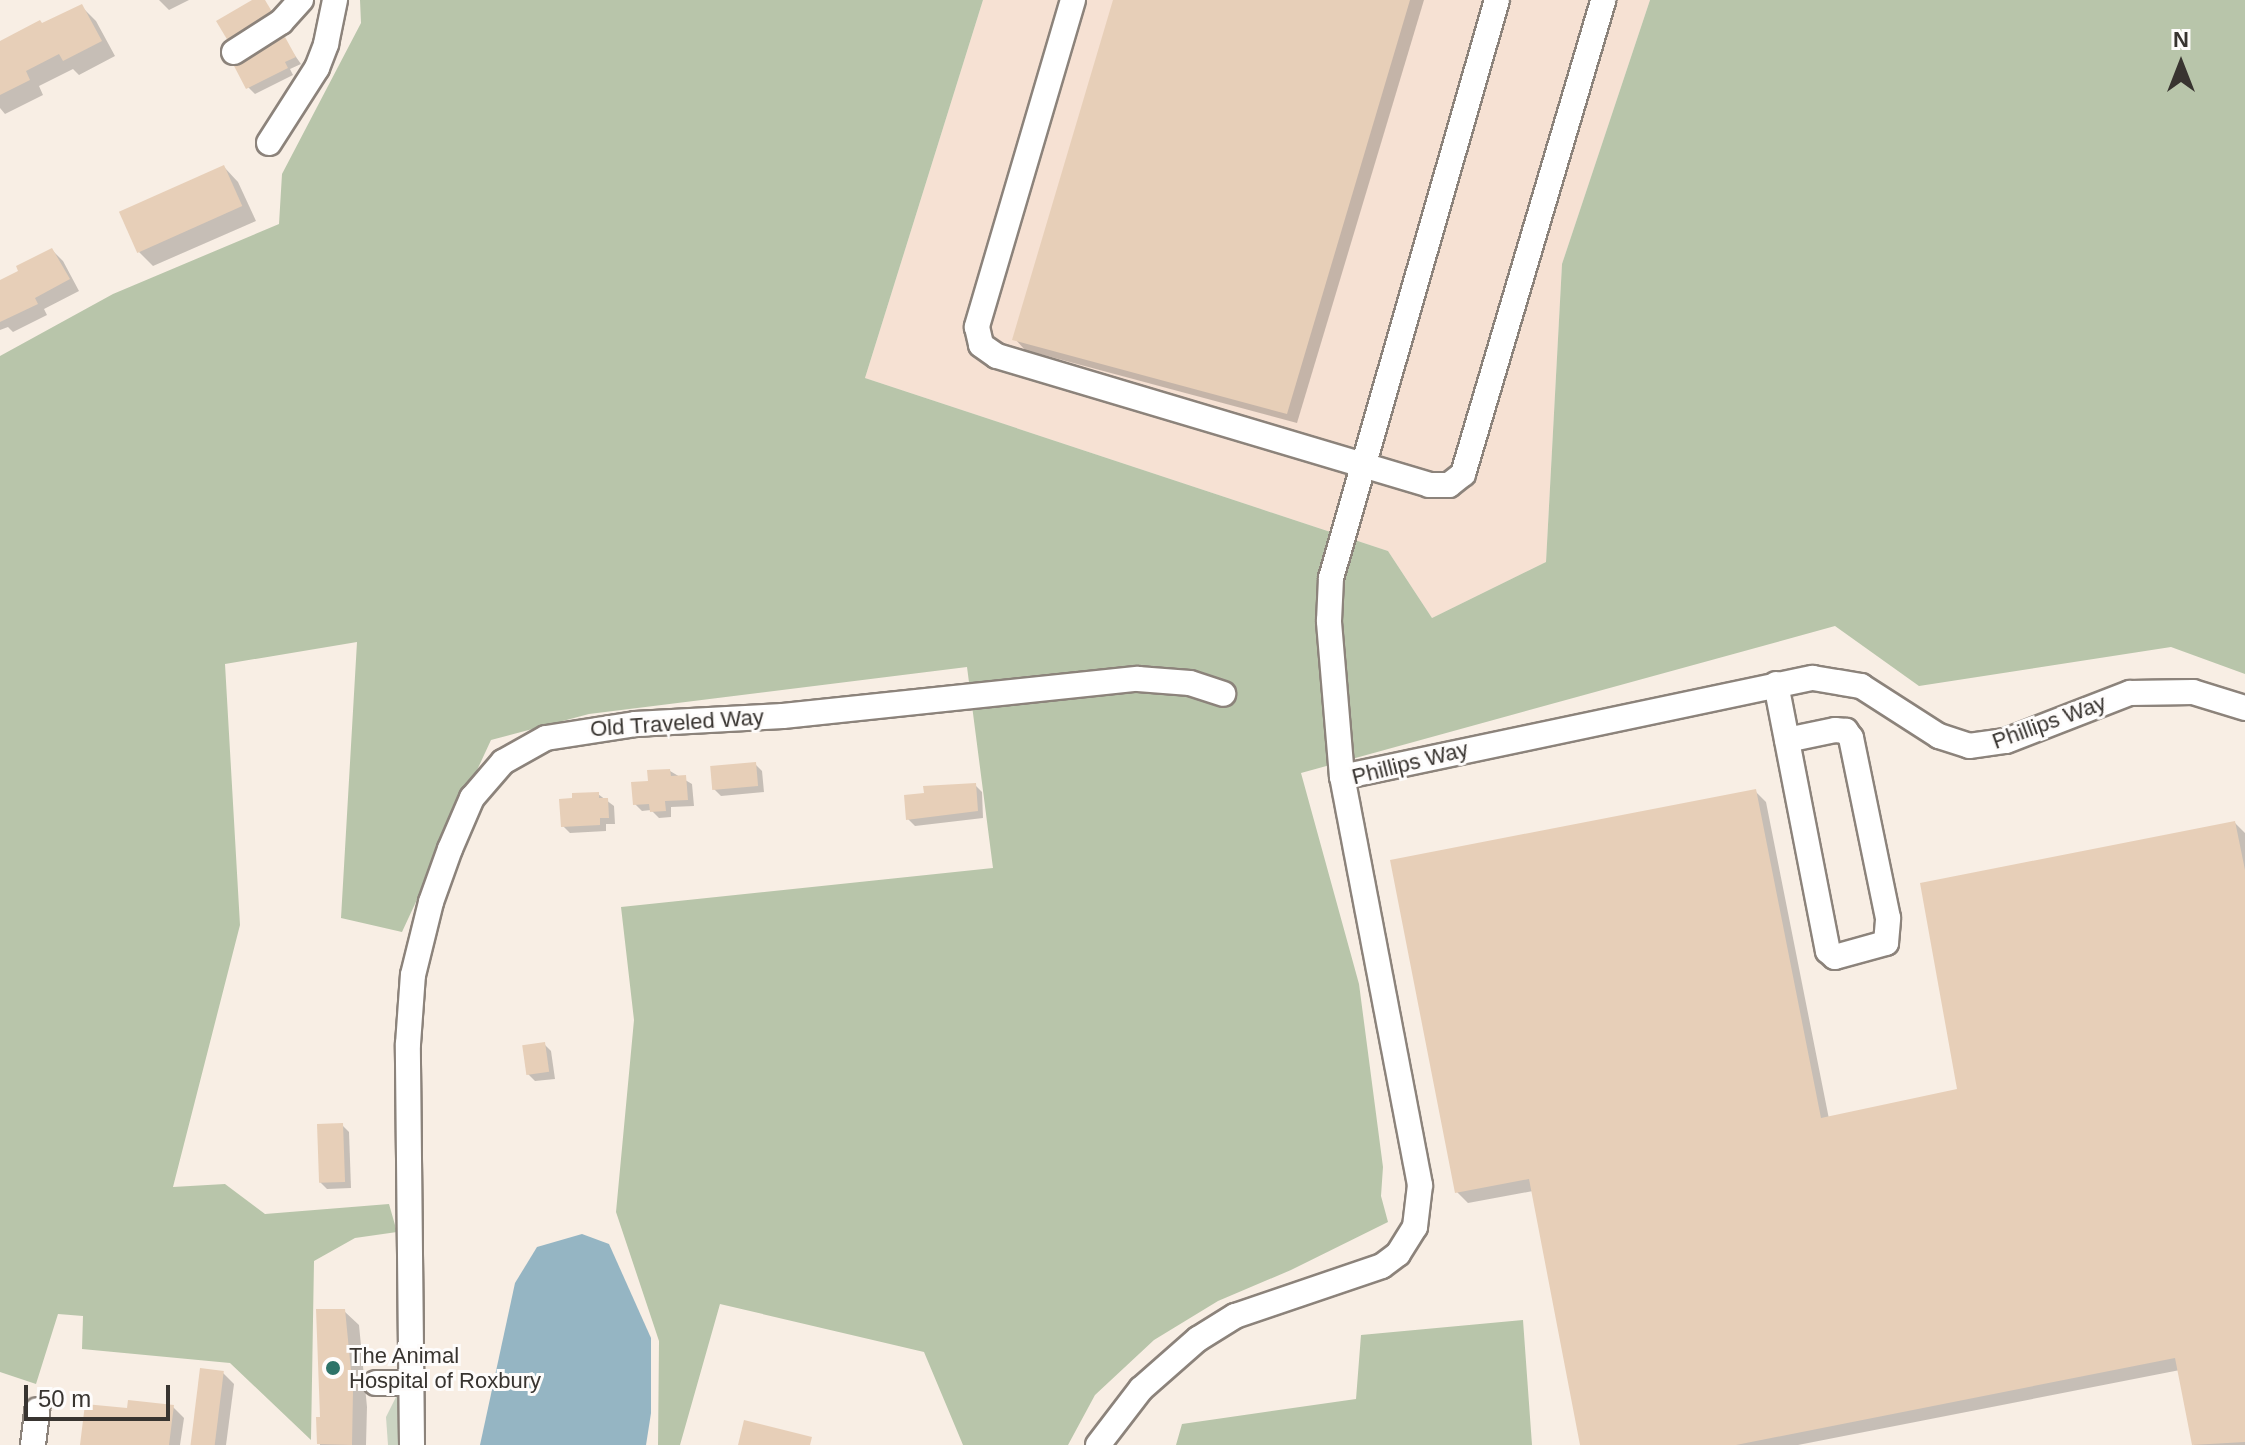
<!DOCTYPE html>
<style>
body{margin:0}
#map{position:relative;width:2245px;height:1445px;overflow:hidden;background:#f8eee4;font-family:Arial,sans-serif}
div>[style]{position:absolute}
[style*='--x']{left:calc(var(--x)*1px);top:calc(var(--y)*1px);width:calc(var(--w)*1px);rotate:calc(var(--a)*1deg)}
.industrial>*{inset:0;background:#f6e1d3}
.green>*{inset:0;background:#cbd4c2}
.forest>*{inset:0;background:#b8c5aa}
.water>*{inset:0;background:#95b5c3}
.shadow>*{inset:0;background:#0003}
.building>*{inset:0;background:#e7cfb8;transform-origin:0 0}
.roads{filter:drop-shadow(2px 0 #8c837b) drop-shadow(-2px 0 #8c837b) drop-shadow(0 2px #8c837b) drop-shadow(0 -2px #8c837b)}
.minor>*{height:24px;margin:-12px;padding:0 12px;transform-origin:12px;border-radius:12px;background:#fff}
.dots>*{width:22px;height:22px;translate:-50% -50%;box-sizing:border-box;border:4px solid #fefcfb;border-radius:50%}
span{translate:-50% -50%;white-space:nowrap;text-align:center;line-height:1.15;-webkit-text-stroke:6px #fefcfb;paint-order:stroke}
.street-label{font-size:22px;color:#383430}
.poi-label{font-size:22px;color:#383430}
.left{translate:0 -50%;text-align:left}
.north{position:absolute;left:2141px;top:24px;width:80px;height:80px;-webkit-text-stroke:6px #fefcfb;paint-order:stroke;rotate:0deg;font-size:22px;font-weight:700;line-height:32px;text-align:center;color:#383430}
.north::after{content:'';display:block;margin:auto;width:28px;height:36px;background:#383430;clip-path:polygon(50% 0,100% 100%,50% 72%,0 100%)}
.scale{position:absolute;left:24px;top:1385px;width:146px;height:36px;box-sizing:border-box;border:4px solid #383430;border-top:0;padding-left:10px;font-size:24px;line-height:28px;white-space:nowrap;color:#383430;-webkit-text-stroke:6px #fefcfb;paint-order:stroke}
</style>
<div id="map">
<div class="industrial">
<div style="clip-path:polygon(983px 0,1650px 0,1562px 264px,1546px 562px,1432px 618px,1388px 551px,865px 378px)"></div>
</div>
<div class="green">
<div style="clip-path:polygon(397px 1395px,400px 1398px,401px 1445px,388px 1445px,386px 1417px)"></div>
</div>
<div class="forest">
<div style="clip-path:polygon(360px 0,983px 0,865px 378px,1388px 551px,1432px 618px,1546px 562px,1562px 264px,1650px 0,2245px 0,2245px 674px,2171px 647px,1919px 686px,1835px 626px,1301px 773px,1359px 984px,1383px 1167px,1381px 1196px,1388px 1222px,1291px 1270px,1218px 1301px,1154px 1340px,1095px 1395px,1068px 1445px,963px 1445px,924px 1352px,720px 1304px,680px 1445px,658px 1445px,659px 1341px,616px 1212px,634px 1020px,621px 907px,993px 868px,967px 667px,589px 714px,491px 740px,402px 932px,341px 918px,357px 642px,225px 664px,240px 925px,173px 1187px,225px 1184px,265px 1214px,389px 1204px,397px 1232px,355px 1238px,314px 1261px,311px 1440px,230px 1363px,82px 1349px,83px 1316px,58px 1314px,36px 1384px,0 1372px,0 356px,113px 294px,279px 224px,282px 174px,361px 23px)"></div>
<div style="clip-path:polygon(1523px 1320px,1532px 1445px,1176px 1445px,1182px 1424px,1356px 1399px,1361px 1335px)"></div>
</div>
<div class="water">
<div style="clip-path:polygon(582px 1234px,609px 1244px,651px 1338px,651px 1413px,646px 1445px,480px 1445px,515px 1283px,537px 1247px)"></div>
</div>
<div class="shadow">
<div style="clip-path:polygon(159px 0,189px 0,169px 10px)"></div>
<div style="clip-path:polygon(1115px 0,1424px 0,1297px 423px,1025px 350px,1015px 339px)"></div>
<div style="clip-path:polygon(82px 7px,96px 21px,115px 56px,79px 75px,73px 69px,39px 86px,43px 95px,5px 114px,0 108px,0 49px)"></div>
<div style="clip-path:polygon(284px 40px,301px 64px,290px 69px,293px 75px,255px 94px,248px 87px)"></div>
<div style="clip-path:polygon(224px 167px,238px 182px,256px 221px,153px 266px,139px 252px)"></div>
<div style="clip-path:polygon(52px 250px,63px 261px,79px 291px,44px 309px,47px 315px,13px 332px,8px 327px,0 330px,0 283px)"></div>
<div style="clip-path:polygon(755px 764px,762px 771px,764px 792px,721px 796px,714px 789px)"></div>
<div style="clip-path:polygon(670px 771px,692px 784px,694px 806px,671px 807px,671px 817px,659px 818px,651px 810px,642px 811px,635px 804px,650px 783px)"></div>
<div style="clip-path:polygon(975px 785px,982px 792px,983px 818px,915px 826px,908px 819px)"></div>
<div style="clip-path:polygon(1755px 791px,1766px 802px,1829px 1119px,1959px 1090px,2235px 823px,2245px 833px,2245px 1445px,2194px 1445px,2180px 1370px,1798px 1445px,1582px 1445px,1533px 1191px,1468px 1203px,1457px 1192px)"></div>
<div style="clip-path:polygon(598px 794px,614px 806px,615px 824px,606px 824px,606px 831px,570px 833px,563px 826px)"></div>
<div style="clip-path:polygon(544px 1044px,551px 1051px,555px 1079px,535px 1081px,528px 1074px)"></div>
<div style="clip-path:polygon(342px 1125px,349px 1132px,351px 1188px,327px 1189px,320px 1182px)"></div>
<div style="clip-path:polygon(344px 1311px,359px 1325px,367px 1407px,366px 1445px,320px 1445px,318px 1419px,322px 1419px)"></div>
<div style="clip-path:polygon(223px 1373px,234px 1384px,226px 1445px,191px 1445px)"></div>
<div style="clip-path:polygon(173px 1407px,184px 1418px,180px 1445px,82px 1445px,129px 1410px)"></div>
</div>
<div class="building">
<div style="clip-path:polygon(252px 0,265px 0,274px 15px,228px 41px,216px 21px)"></div>
<div style="clip-path:polygon(1113px 0,1410px 0,1287px 414px,1012px 340px)"></div>
<div style="clip-path:polygon(82px 4px,102px 41px,63px 61px,59px 54px,26px 71px,30px 80px,0 95px,0 41px,40px 20px,42px 23px)"></div>
<div style="clip-path:polygon(285px 37px,296px 57px,285px 62px,288px 68px,246px 89px,233px 64px)"></div>
<div style="left:224px;top:165px;width:45px;height:115px;rotate:66deg"></div>
<div style="clip-path:polygon(52px 248px,70px 279px,35px 298px,38px 304px,0 322px,0 280px,18px 271px,16px 266px)"></div>
<div style="left:756px;top:762px;width:24px;height:46px;rotate:85deg"></div>
<div style="clip-path:polygon(670px 769px,671px 776px,686px 775px,688px 800px,665px 801px,666px 811px,650px 812px,649px 804px,633px 805px,631px 782px,648px 781px,647px 770px)"></div>
<div style="clip-path:polygon(976px 783px,978px 811px,906px 820px,904px 795px,924px 793px,923px 786px)"></div>
<div style="clip-path:polygon(1756px 789px,1821px 1118px,1957px 1089px,1920px 883px,2235px 821px,2245px 870px,2245px 1442px,2192px 1445px,2175px 1358px,1736px 1445px,1580px 1445px,1529px 1179px,1455px 1193px,1390px 860px)"></div>
<div style="clip-path:polygon(599px 792px,599px 798px,608px 798px,609px 818px,600px 818px,600px 825px,561px 827px,559px 799px,572px 798px,572px 793px)"></div>
<div style="left:545px;top:1042px;width:30px;height:23px;rotate:82deg"></div>
<div style="left:343px;top:1123px;width:59px;height:26px;rotate:88deg"></div>
<div style="clip-path:polygon(316px 1309px,345px 1309px,353px 1391px,352px 1445px,317px 1444px,316px 1417px,320px 1417px)"></div>
<div style="left:200px;top:1368px;width:24px;height:78px;rotate:7deg"></div>
<div style="clip-path:polygon(128px 1400px,174px 1405px,169px 1445px,80px 1445px,85px 1404px,127px 1408px)"></div>
<div style="clip-path:polygon(744px 1420px,812px 1437px,810px 1445px,738px 1445px)"></div>
</div>
<div class="roads">
<div class="minor">
<div style="--x:1073;--y:0;--w:341;--a:106.4"></div>
<div style="--x:977;--y:327;--w:18;--a:77"></div>
<div style="--x:981;--y:345;--w:19;--a:35"></div>
<div style="--x:997;--y:356;--w:451;--a:16.6"></div>
<div style="--x:1429;--y:485;--w:20;--a:0"></div>
<div style="--x:1449;--y:485;--w:18;--a:-38"></div>
<div style="--x:1463;--y:474;--w:494;--a:-73.5"></div>
<div style="--x:234;--y:52;--w:56;--a:-32.6"></div>
<div style="--x:281;--y:22;--w:30;--a:-48"></div>
<div style="--x:269;--y:143;--w:89;--a:-57.4"></div>
<div style="--x:317;--y:68;--w:26;--a:-69"></div>
<div style="--x:326;--y:44;--w:45;--a:-78.4"></div>
<div style="--x:1776;--y:684;--w:272;--a:79"></div>
<div style="--x:1828;--y:951;--w:9;--a:41"></div>
<div style="--x:1835;--y:957;--w:53;--a:-15.4"></div>
<div style="--x:1886;--y:943;--w:25;--a:-85"></div>
<div style="--x:1888;--y:918;--w:184;--a:-101.6"></div>
<div style="--x:1851;--y:738;--w:9;--a:-126"></div>
<div style="--x:1846;--y:731;--w:11;--a:-175"></div>
<div style="--x:1835;--y:730;--w:49;--a:168.2"></div>
<div style="--x:1342;--y:777;--w:157;--a:-94.8"></div>
<div style="--x:1329;--y:621;--w:43;--a:-87.3"></div>
<div style="--x:1331;--y:578;--w:601;--a:-73.98"></div>
<div style="--x:376;--y:1383;--w:35;--a:0"></div>
<div style="--x:33;--y:1445;--w:35;--a:-83"></div>
<div style="--x:412;--y:1445;--w:401;--a:-90.6"></div>
<div style="--x:408;--y:1044;--w:69;--a:-85.9"></div>
<div style="--x:413;--y:975;--w:75;--a:-76.1"></div>
<div style="--x:431;--y:902;--w:56;--a:-70.3"></div>
<div style="--x:450;--y:849;--w:56;--a:-66.7"></div>
<div style="--x:472;--y:798;--w:48;--a:-49.3"></div>
<div style="--x:503;--y:762;--w:49;--a:-29.2"></div>
<div style="--x:546;--y:738;--w:90;--a:-8.9"></div>
<div style="--x:635;--y:724;--w:148;--a:-3.1"></div>
<div style="--x:783;--y:716;--w:357;--a:-6"></div>
<div style="--x:1138;--y:679;--w:52;--a:4.4"></div>
<div style="--x:1190;--y:683;--w:35;--a:18"></div>
<div style="--x:1098;--y:1445;--w:71;--a:-52.5"></div>
<div style="--x:1141;--y:1389;--w:76;--a:-41.3"></div>
<div style="--x:1198;--y:1339;--w:44;--a:-31.9"></div>
<div style="--x:1235;--y:1316;--w:155;--a:-18.8"></div>
<div style="--x:1382;--y:1266;--w:20;--a:-37"></div>
<div style="--x:1398;--y:1254;--w:32;--a:-58"></div>
<div style="--x:1415;--y:1227;--w:42;--a:-83.2"></div>
<div style="--x:1420;--y:1185;--w:415;--a:-100.8"></div>
<div style="--x:1342;--y:777;--w:481;--a:-11.9"></div>
<div style="--x:1813;--y:678;--w:49;--a:9.5"></div>
<div style="--x:1861;--y:686;--w:93;--a:32.7"></div>
<div style="--x:1939;--y:736;--w:32;--a:18"></div>
<div style="--x:1969;--y:746;--w:37;--a:-8"></div>
<div style="--x:2006;--y:741;--w:133;--a:-21.2"></div>
<div style="--x:2130;--y:693;--w:63;--a:-0.9"></div>
<div style="--x:2193;--y:692;--w:54;--a:17.1"></div>
</div>
</div>
<div class="dots">
<div style="left:333px;top:1368px;background:#2d7368"></div>
</div>
<div class="street-label">
<span style="left:2049px;top:722px;rotate:-20deg">Phillips Way</span>
<span style="left:677px;top:723px;rotate:-4deg">Old Traveled Way</span>
<span style="left:1410px;top:763px;rotate:-14deg">Phillips Way</span>
</div>
<div class="poi-label">
<span class="left" style="left:349px;top:1368px">The Animal<br>Hospital of Roxbury</span>
</div>
<div class="north">N</div>
<div class="scale">50 m</div>
</div>
